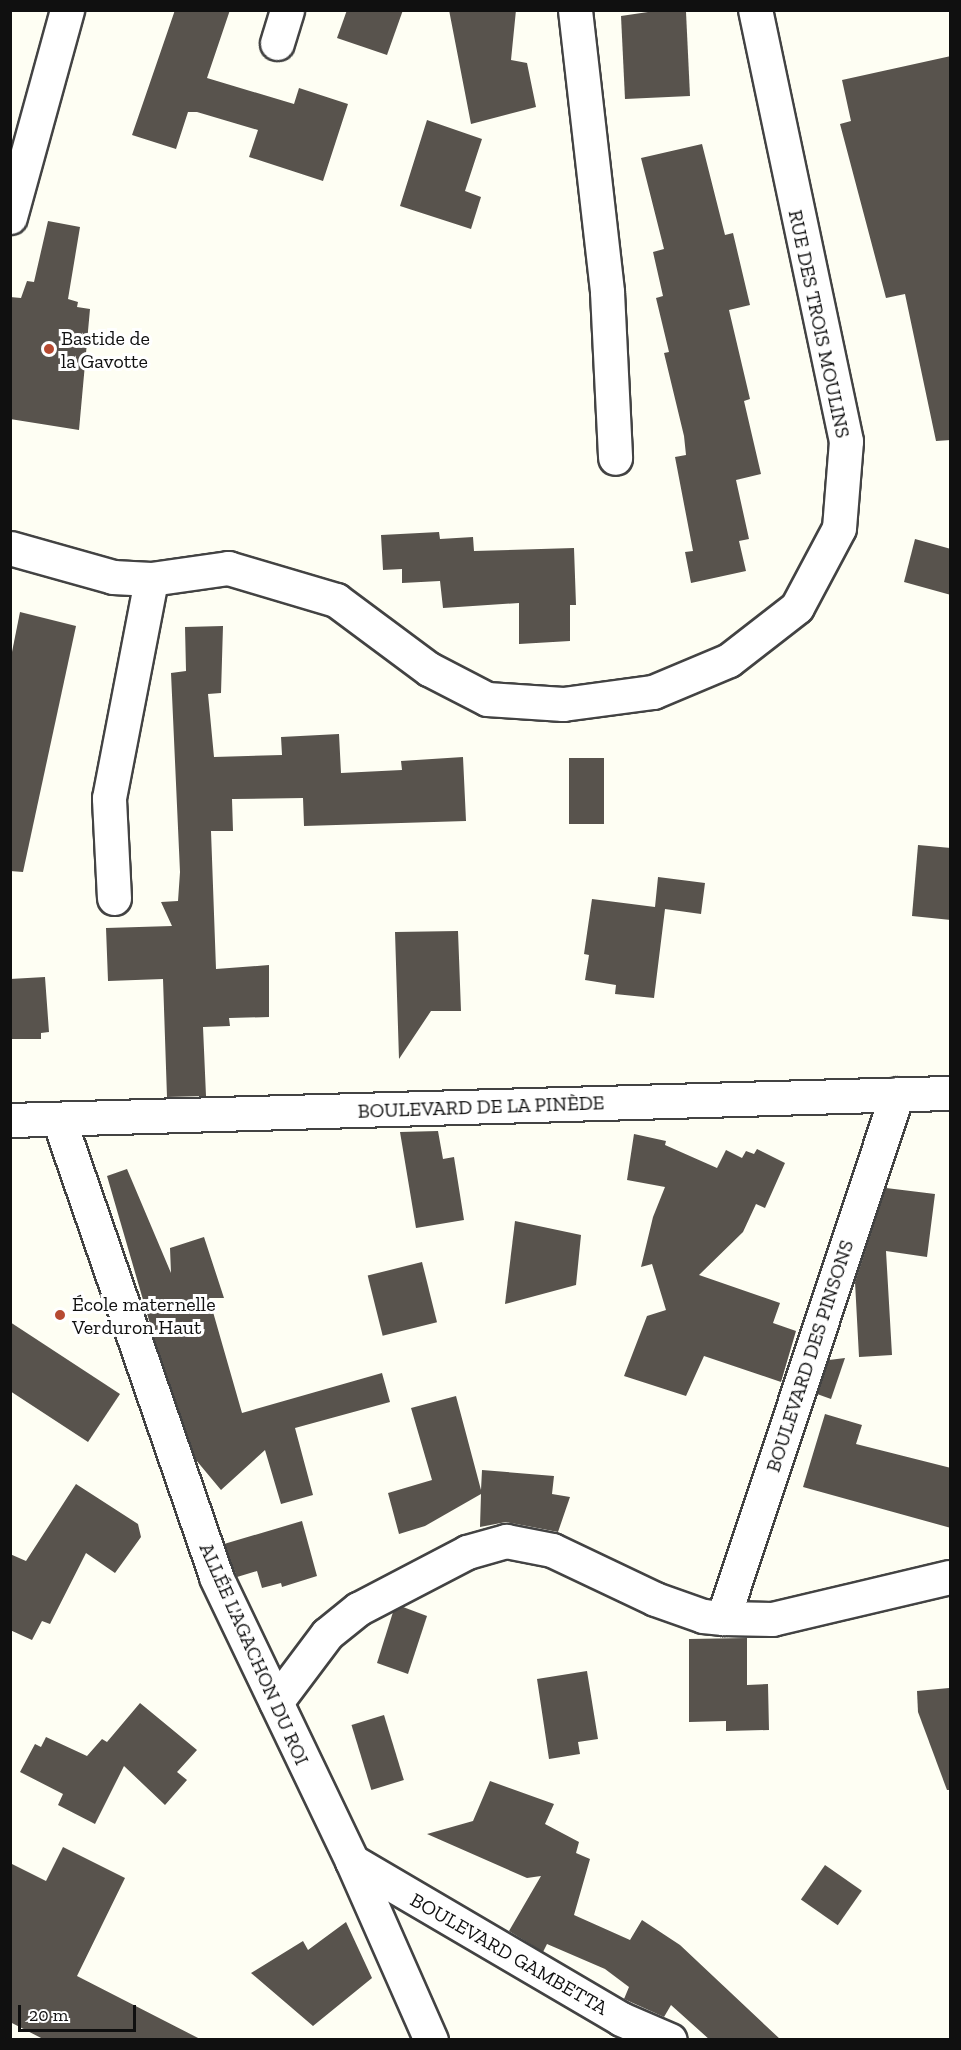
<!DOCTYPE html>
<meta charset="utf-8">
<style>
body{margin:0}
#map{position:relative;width:961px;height:2050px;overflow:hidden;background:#fefef3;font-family:"Zilla Slab",serif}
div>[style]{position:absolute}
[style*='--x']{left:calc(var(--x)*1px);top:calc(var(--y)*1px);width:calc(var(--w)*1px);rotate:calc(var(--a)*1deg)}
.building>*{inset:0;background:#58534d;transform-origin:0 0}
.roads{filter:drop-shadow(2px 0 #434343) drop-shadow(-2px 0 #434343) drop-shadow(0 2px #434343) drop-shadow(0 -2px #434343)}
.minor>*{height:33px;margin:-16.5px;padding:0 16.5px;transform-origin:16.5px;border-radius:16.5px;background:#fff}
.dots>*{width:16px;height:16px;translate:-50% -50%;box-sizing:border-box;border:3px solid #fff;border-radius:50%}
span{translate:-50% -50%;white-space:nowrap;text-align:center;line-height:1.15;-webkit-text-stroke:6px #fff;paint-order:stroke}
.street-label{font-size:20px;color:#101010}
.poi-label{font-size:20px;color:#101010}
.left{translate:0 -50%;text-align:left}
.frame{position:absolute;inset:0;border:12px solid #101010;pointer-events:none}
.scale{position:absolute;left:18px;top:2005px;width:118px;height:27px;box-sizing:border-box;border:3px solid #101010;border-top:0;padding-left:8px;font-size:18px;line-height:21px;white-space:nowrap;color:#101010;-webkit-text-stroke:4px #fff;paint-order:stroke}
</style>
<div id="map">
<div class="building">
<div style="clip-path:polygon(175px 10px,230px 10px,207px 78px,294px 104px,299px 88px,348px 104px,323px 181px,249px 157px,258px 130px,197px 112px,188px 112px,176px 149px,132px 135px)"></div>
<div style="clip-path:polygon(347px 10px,403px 10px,387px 55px,337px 38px)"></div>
<div style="clip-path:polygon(449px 10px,516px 10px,511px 60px,527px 63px,536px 107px,471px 124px)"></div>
<div style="clip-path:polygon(648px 12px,686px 12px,690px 96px,625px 99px,621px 16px)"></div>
<div style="clip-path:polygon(951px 56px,951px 440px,936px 441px,905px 294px,886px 298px,840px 124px,851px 121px,842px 80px)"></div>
<div style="clip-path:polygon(427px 120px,482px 139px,465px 191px,481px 197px,471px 229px,400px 206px)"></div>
<div style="clip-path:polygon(702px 144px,725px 235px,733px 233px,750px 305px,729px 310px,750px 399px,744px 401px,761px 474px,736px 480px,749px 539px,739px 541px,746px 571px,691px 583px,685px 552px,693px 551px,675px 457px,686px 455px,684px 436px,664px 353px,669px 352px,656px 298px,663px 296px,653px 252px,664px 249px,641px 158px)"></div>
<div style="clip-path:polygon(48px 221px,80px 227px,68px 299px,78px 302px,77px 307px,90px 309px,79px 430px,10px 419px,10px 297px,21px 298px,27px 281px,34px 282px)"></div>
<div style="clip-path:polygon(439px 532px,440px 539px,473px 537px,474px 551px,574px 548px,576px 605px,570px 605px,570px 641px,519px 644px,519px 603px,443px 608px,440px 581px,402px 583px,402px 569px,383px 570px,381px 535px)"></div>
<div style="clip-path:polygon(915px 539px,951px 549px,951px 595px,904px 582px)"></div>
<div style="clip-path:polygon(20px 612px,76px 626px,23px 872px,10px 871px,10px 662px)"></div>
<div style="clip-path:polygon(223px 626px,221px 693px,208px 694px,214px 757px,282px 755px,281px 737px,339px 734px,341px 773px,402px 770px,401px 761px,463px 757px,466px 821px,304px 826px,303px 798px,232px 799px,233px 831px,211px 831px,216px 969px,269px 965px,269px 1017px,229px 1018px,230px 1026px,203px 1027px,206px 1096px,167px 1097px,163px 979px,108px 981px,106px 928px,172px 926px,161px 902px,178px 901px,180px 872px,171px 673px,186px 671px,185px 627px)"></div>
<div style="left:569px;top:758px;width:35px;height:66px"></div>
<div style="clip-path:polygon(918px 845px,951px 848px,951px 920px,912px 916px)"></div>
<div style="clip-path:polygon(658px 877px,705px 883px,701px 914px,665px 909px,654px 998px,615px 994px,616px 985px,585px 980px,589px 955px,584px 954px,592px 899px,655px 907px)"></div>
<div style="clip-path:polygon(458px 931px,461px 1011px,431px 1011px,399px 1059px,395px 932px)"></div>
<div style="clip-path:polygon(45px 977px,49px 1032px,41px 1033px,41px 1039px,10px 1039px,10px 979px)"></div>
<div style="clip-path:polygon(438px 1131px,443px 1159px,454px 1157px,464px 1220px,416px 1228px,400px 1132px)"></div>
<div style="clip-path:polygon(634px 1134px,666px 1141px,665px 1145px,717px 1168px,726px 1150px,742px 1158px,746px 1151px,754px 1154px,757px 1149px,785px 1163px,765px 1208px,756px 1204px,743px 1232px,699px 1275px,780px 1303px,773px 1323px,796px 1331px,781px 1382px,704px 1356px,686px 1396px,624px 1376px,647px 1316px,666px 1310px,652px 1264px,641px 1267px,653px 1217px,665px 1187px,627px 1180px)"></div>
<div style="clip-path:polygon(127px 1169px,171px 1273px,170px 1248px,204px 1237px,224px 1298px,209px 1298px,242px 1413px,382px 1373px,390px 1402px,295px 1428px,313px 1495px,281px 1504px,265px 1450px,221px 1490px,196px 1460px,155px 1341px,107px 1176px)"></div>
<div style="clip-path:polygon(886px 1188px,935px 1194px,927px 1257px,886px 1251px,892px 1355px,859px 1357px,855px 1282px)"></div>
<div style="clip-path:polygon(515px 1221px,581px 1235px,576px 1285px,505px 1304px)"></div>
<div style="left:422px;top:1262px;width:62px;height:56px;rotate:76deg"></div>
<div style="clip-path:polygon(10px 1322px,120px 1394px,88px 1442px,10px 1391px)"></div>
<div style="clip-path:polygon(845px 1358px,831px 1399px,817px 1394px,829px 1360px)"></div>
<div style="clip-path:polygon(456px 1396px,481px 1490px,482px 1470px,554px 1476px,552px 1494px,570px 1497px,558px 1532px,506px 1522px,480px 1527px,481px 1494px,425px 1526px,399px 1534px,388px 1493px,432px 1480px,411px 1408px)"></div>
<div style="clip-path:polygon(825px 1414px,862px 1425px,856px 1444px,951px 1468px,951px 1528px,803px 1487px)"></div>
<div style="clip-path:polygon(76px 1484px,138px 1524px,141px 1537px,115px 1573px,86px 1553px,50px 1624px,42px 1621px,32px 1640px,10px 1630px,10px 1554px,26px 1561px)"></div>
<div style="clip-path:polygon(302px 1521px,317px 1576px,282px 1587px,281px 1583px,262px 1588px,257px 1571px,237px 1577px,224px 1544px)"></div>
<div style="clip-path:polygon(403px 1607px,427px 1616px,408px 1674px,377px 1663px,393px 1612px)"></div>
<div style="clip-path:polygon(747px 1638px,747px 1685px,768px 1684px,769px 1730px,726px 1731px,726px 1721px,689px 1722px,689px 1639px)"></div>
<div style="clip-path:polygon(587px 1671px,598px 1739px,578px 1742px,580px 1754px,549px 1759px,537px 1679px)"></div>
<div style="clip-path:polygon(949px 1688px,951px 1790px,947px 1790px,918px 1712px,917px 1691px)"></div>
<div style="clip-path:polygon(140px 1703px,197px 1750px,177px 1772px,187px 1780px,165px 1805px,124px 1766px,95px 1824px,58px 1805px,63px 1794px,20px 1772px,35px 1744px,41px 1747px,46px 1737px,87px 1756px,102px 1739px,107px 1742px)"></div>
<div style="left:384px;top:1715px;width:68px;height:34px;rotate:73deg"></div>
<div style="clip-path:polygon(490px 1781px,554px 1804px,545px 1824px,579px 1842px,576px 1853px,590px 1859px,574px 1915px,630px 1940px,642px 1920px,680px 1945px,781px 2040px,710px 2040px,671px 2005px,664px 2017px,624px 1999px,629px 1987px,605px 1969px,547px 1944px,543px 1952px,509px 1931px,541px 1876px,527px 1878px,427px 1834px,473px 1821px)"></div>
<div style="clip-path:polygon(63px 1847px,125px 1878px,77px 1976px,202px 2040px,45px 2040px,10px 2022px,10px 1863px,46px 1881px)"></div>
<div style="left:825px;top:1865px;width:45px;height:42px;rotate:35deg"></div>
<div style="clip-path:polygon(346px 1922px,372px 1978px,313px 2026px,251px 1973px,303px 1941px,308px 1950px)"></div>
</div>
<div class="roads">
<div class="minor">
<div style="--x:575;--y:10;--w:284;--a:83.5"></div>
<div style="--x:607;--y:292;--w:166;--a:87.2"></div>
<div style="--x:277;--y:43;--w:34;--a:-73"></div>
<div style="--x:10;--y:217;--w:215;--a:-74.6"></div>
<div style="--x:10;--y:548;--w:107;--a:15.7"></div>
<div style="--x:113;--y:577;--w:38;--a:3"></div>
<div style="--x:151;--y:579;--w:78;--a:-8.1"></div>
<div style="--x:228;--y:568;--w:113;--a:16.5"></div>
<div style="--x:336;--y:600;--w:116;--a:36.6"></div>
<div style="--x:429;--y:669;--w:65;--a:27.3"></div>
<div style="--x:487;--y:699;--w:76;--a:3.8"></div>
<div style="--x:563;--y:704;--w:91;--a:-7.6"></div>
<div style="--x:653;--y:692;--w:82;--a:-22.8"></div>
<div style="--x:729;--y:660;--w:86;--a:-37.9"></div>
<div style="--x:797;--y:607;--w:89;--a:-62"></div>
<div style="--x:839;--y:528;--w:87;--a:-85.4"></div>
<div style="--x:846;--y:441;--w:441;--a:-101.9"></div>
<div style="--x:114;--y:898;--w:100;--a:-92.9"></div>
<div style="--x:109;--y:798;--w:223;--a:-79.1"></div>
<div style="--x:10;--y:1120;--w:940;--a:-1.65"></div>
<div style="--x:59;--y:1120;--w:483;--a:71"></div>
<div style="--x:216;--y:1577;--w:315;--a:64.4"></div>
<div style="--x:352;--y:1861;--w:196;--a:66.2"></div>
<div style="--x:723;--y:1618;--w:552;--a:-71.63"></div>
<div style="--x:276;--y:1702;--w:85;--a:-53.1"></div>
<div style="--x:327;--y:1634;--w:40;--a:-39"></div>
<div style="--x:358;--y:1609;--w:123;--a:-27.6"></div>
<div style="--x:467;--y:1552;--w:41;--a:-15.8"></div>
<div style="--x:506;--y:1541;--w:47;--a:11.1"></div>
<div style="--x:552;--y:1550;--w:114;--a:25.4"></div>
<div style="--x:655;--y:1599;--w:51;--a:19.5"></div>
<div style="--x:703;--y:1616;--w:20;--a:6"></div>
<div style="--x:723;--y:1618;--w:49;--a:1.2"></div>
<div style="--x:772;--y:1619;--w:183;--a:-13.3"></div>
<div style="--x:352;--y:1861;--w:312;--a:30.4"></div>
<div style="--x:621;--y:2019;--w:53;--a:23.2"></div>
</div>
</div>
<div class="dots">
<div style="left:49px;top:349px;background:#b64a31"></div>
<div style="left:60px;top:1315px;background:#b64a31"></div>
</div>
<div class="street-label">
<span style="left:819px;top:324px;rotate:78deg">RUE DES TROIS MOULINS</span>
<span style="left:481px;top:1107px;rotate:-2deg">BOULEVARD DE LA PINÈDE</span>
<span style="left:810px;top:1356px;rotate:-72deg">BOULEVARD DES PINSONS</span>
<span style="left:254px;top:1654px;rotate:66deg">ALLÉE L'AGACHON DU ROI</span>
<span style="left:509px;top:1954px;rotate:30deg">BOULEVARD GAMBETTA</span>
</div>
<div class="poi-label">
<span class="left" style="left:61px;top:350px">Bastide de<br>la Gavotte</span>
<span class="left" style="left:72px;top:1316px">École maternelle<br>Verduron Haut</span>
</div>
<div class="frame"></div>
<div class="scale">20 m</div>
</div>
